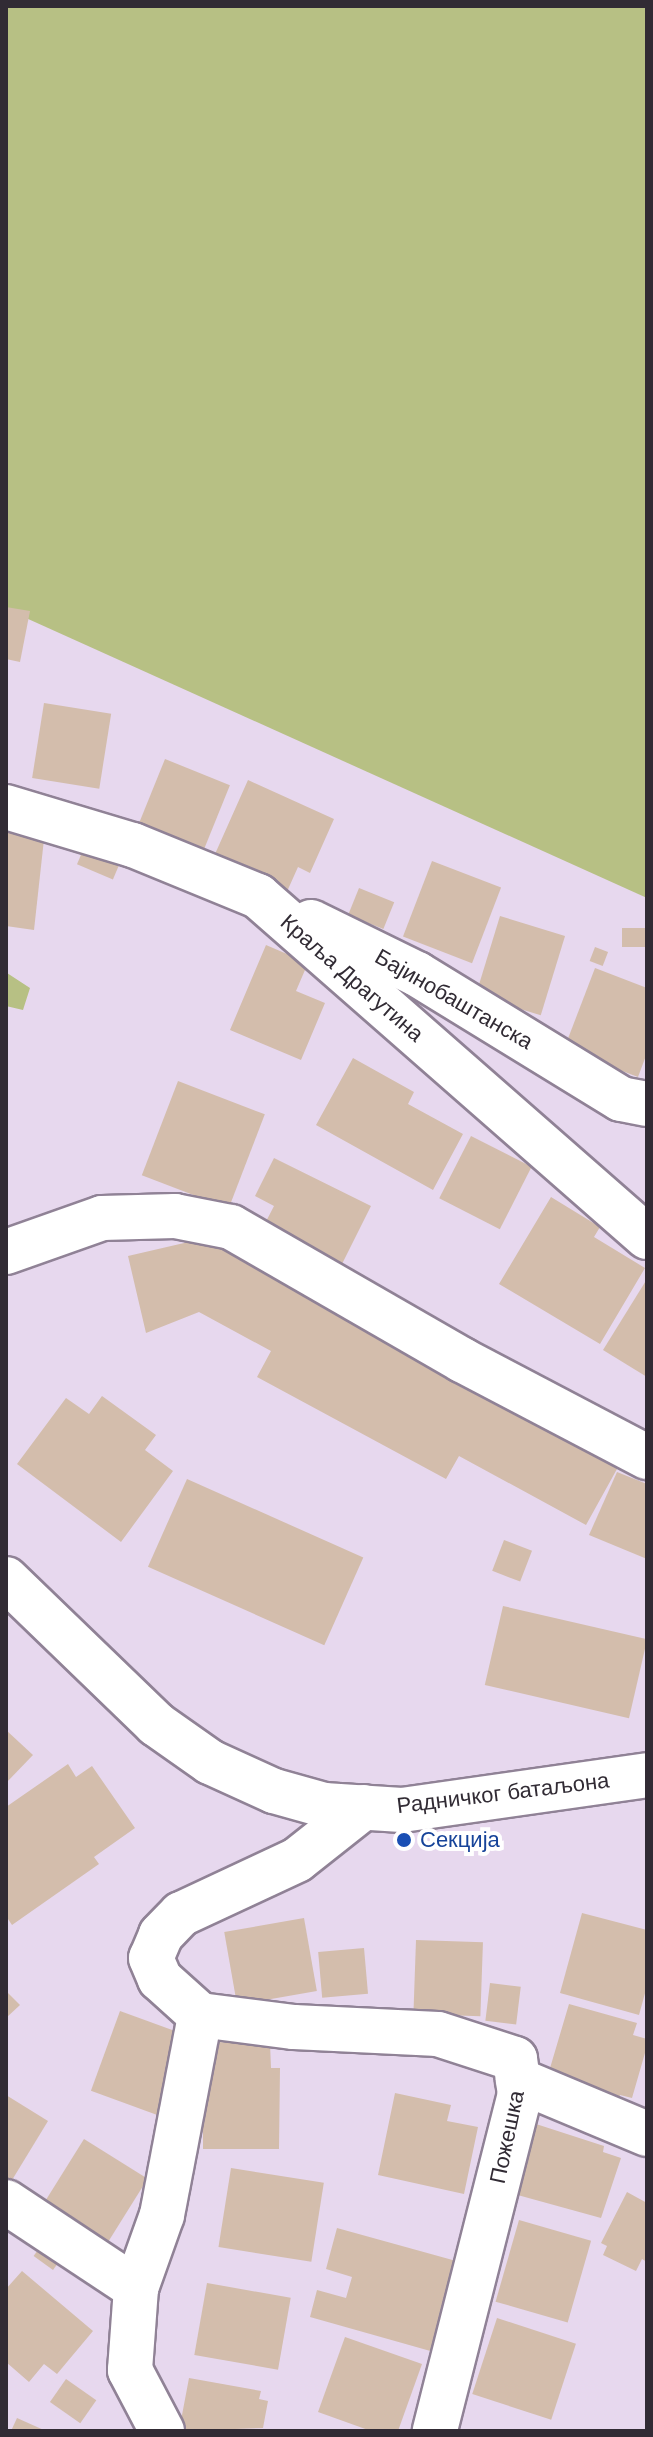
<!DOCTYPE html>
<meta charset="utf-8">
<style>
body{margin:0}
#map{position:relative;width:653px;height:2437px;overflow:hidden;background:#e7d8ee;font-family:Helvetica,sans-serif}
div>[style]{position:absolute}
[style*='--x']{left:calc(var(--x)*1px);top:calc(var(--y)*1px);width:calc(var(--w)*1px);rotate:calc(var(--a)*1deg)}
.green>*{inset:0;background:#b7c084}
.building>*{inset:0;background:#d3bdac;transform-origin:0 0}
.roads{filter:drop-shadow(2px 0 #908296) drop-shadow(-2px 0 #908296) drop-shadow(0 2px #908296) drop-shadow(0 -2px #908296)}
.minor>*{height:44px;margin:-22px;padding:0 22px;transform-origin:22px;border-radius:22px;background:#fff}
.primary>*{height:44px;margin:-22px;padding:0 22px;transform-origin:22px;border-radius:22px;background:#fff}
.dots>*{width:22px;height:22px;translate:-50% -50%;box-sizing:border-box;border:4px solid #fff;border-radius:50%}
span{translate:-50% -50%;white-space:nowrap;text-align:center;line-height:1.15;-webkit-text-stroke:8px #fff;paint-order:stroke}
.street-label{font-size:22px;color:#312b34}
.transit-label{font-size:22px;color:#164399}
.left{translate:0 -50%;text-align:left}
.frame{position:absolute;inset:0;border:8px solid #312b34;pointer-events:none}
</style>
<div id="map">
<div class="green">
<div style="clip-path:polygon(6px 6px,647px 6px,647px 898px,6px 609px)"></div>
<div style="clip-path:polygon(6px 962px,7px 973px,30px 988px,23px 1010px,6px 1006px)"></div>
</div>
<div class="building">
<div style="clip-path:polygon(6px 607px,30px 611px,20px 662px,6px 659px)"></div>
<div style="left:44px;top:703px;width:68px;height:76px;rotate:9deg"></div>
<div style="left:165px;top:759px;width:70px;height:75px;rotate:22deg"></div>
<div style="clip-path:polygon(248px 780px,334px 819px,310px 873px,298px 867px,285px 896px,211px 863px)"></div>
<div style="clip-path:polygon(6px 826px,45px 830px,34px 930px,6px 926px)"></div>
<div style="left:86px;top:843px;width:39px;height:23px;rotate:23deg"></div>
<div style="left:432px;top:861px;width:74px;height:81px;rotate:21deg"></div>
<div style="left:359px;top:888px;width:38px;height:29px;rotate:22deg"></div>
<div style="left:500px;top:916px;width:68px;height:83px;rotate:17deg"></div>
<div style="left:647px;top:928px;width:19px;height:25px;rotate:90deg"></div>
<div style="clip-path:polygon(266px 945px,308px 963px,296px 991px,325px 1003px,301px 1060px,230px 1030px)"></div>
<div style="left:595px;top:947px;width:14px;height:15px;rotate:21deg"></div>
<div style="clip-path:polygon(595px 968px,647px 988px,647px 1053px,638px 1077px,564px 1049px)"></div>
<div style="clip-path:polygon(353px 1058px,414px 1092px,408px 1104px,463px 1134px,433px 1190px,316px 1125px)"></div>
<div style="left:178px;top:1081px;width:93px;height:101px;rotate:21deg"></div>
<div style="left:471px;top:1136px;width:68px;height:70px;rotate:27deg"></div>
<div style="clip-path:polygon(274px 1158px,371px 1206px,336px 1276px,258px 1237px,274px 1206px,255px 1196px)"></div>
<div style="clip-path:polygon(551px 1197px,600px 1227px,594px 1237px,645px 1268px,600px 1344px,499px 1284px)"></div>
<div style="clip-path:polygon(210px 1237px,622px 1460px,586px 1525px,459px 1456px,446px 1479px,257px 1377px,271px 1351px,199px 1312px,146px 1333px,128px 1256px)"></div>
<div style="clip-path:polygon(647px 1279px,647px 1377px,603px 1350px)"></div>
<div style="clip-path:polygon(102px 1396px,156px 1435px,145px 1450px,173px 1471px,121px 1542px,17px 1464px,66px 1398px,89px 1414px)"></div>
<div style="clip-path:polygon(617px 1472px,647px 1484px,647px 1559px,589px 1535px)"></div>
<div style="left:187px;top:1479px;width:193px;height:96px;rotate:24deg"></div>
<div style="left:504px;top:1540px;width:30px;height:33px;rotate:21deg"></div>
<div style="left:503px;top:1606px;width:148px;height:81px;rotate:13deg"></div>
<div style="clip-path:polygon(6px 1730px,33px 1755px,6px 1783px)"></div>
<div style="clip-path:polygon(68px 1764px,76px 1777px,92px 1766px,135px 1828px,94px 1857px,99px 1864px,12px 1925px,6px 1916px,6px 1807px)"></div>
<div style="clip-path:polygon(582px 1913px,647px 1930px,647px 1986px,639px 2015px,560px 1993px)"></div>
<div style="left:304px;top:1918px;width:74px;height:81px;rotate:80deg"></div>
<div style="left:416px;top:1940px;width:67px;height:74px;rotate:2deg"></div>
<div style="left:364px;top:1948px;width:46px;height:46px;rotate:85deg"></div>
<div style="left:490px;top:1983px;width:31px;height:38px;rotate:7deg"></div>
<div style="clip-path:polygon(6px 1991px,20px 2005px,6px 2018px)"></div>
<div style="clip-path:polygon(569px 2004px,637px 2023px,633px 2035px,647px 2039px,647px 2046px,632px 2098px,620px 2095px,617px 2104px,545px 2085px)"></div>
<div style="left:120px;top:2011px;width:72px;height:85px;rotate:20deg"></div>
<div style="clip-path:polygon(211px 2042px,270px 2043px,271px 2068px,280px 2068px,279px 2149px,203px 2149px,203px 2066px)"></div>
<div style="clip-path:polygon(395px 2093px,451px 2105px,447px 2121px,478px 2127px,464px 2194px,378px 2175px)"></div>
<div style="clip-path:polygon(6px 2095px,48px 2121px,9px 2185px,6px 2183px)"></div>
<div style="clip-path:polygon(536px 2124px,604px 2146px,603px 2152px,621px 2158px,601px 2218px,514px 2194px)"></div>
<div style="left:84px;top:2139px;width:75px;height:82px;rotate:32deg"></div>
<div style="left:231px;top:2168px;width:94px;height:80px;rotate:9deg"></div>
<div style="clip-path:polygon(627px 2192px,647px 2203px,647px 2262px,642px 2259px,636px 2271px,603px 2255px,607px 2246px,601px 2243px)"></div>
<div style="left:519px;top:2220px;width:75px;height:85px;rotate:16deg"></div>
<div style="clip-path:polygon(337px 2228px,467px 2264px,441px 2354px,310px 2317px,317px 2290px,346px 2298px,352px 2277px,326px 2269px)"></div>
<div style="left:43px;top:2243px;width:24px;height:16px;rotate:36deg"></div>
<div style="clip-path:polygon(22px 2271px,93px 2331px,57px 2374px,44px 2364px,29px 2382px,6px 2362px,6px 2289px)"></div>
<div style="left:207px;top:2283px;width:85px;height:73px;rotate:10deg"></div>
<div style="left:497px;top:2318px;width:83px;height:80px;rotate:18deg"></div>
<div style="clip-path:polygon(345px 2337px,422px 2364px,398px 2431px,371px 2431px,318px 2412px)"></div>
<div style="clip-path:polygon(189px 2378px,261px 2391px,259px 2399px,268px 2401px,263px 2428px,179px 2431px)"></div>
<div style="left:66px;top:2379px;width:37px;height:28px;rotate:35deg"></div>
<div style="clip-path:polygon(17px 2418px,46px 2431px,11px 2431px)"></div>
</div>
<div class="roads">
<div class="minor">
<div style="--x:6;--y:807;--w:133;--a:16.7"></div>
<div style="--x:133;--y:845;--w:135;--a:22.2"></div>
<div style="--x:258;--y:896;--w:517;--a:41.24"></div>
<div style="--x:311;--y:922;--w:118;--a:26.1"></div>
<div style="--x:417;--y:974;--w:239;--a:31.5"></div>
<div style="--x:621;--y:1099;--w:26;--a:11"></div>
<div style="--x:6;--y:1252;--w:102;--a:-19.5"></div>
<div style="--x:102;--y:1218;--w:73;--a:-1.6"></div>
<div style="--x:175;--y:1216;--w:57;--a:11.1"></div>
<div style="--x:231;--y:1227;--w:267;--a:29.9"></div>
<div style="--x:462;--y:1360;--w:209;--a:27.7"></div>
<div style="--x:364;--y:1807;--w:85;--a:141.7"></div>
<div style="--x:297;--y:1860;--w:128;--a:155"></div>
<div style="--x:181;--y:1914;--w:29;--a:134"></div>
<div style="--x:161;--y:1935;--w:25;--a:113"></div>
<div style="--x:151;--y:1958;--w:23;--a:67"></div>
<div style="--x:160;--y:1979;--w:54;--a:42"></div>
<div style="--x:200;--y:2015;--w:95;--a:7.3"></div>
<div style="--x:294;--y:2027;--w:144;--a:2.8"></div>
<div style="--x:438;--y:2034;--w:81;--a:18"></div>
<div style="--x:515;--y:2059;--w:35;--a:82"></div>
<div style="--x:520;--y:2094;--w:348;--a:104.2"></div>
<div style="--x:518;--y:2080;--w:140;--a:22.7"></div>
<div style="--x:6;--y:2202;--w:156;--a:33.5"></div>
<div style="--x:162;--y:2431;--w:69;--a:-117.7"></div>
<div style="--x:130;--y:2370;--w:82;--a:-85.8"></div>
<div style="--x:136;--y:2288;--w:77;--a:-70.4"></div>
<div style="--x:162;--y:2215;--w:204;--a:-79.2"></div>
</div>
<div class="primary">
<div style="--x:6;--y:1579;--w:209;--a:44"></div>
<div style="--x:156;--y:1724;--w:66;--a:35.1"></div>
<div style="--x:210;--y:1762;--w:70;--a:24.4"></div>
<div style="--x:274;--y:1791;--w:52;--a:15.6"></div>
<div style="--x:324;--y:1805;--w:78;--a:3.7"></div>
<div style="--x:402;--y:1810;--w:247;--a:-8.1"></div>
</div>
</div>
<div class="dots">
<div style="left:404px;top:1840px;background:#1a4fb4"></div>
</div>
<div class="street-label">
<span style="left:352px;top:978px;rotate:41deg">Краља Драгутина</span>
<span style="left:454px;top:999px;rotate:30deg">Бајинобаштанска</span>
<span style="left:503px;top:1793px;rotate:-7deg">Радничког батаљона</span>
<span style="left:507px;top:2137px;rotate:-78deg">Пожешка</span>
</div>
<div class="transit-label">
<span class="left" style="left:420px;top:1840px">Секција</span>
</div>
<div class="frame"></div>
</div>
